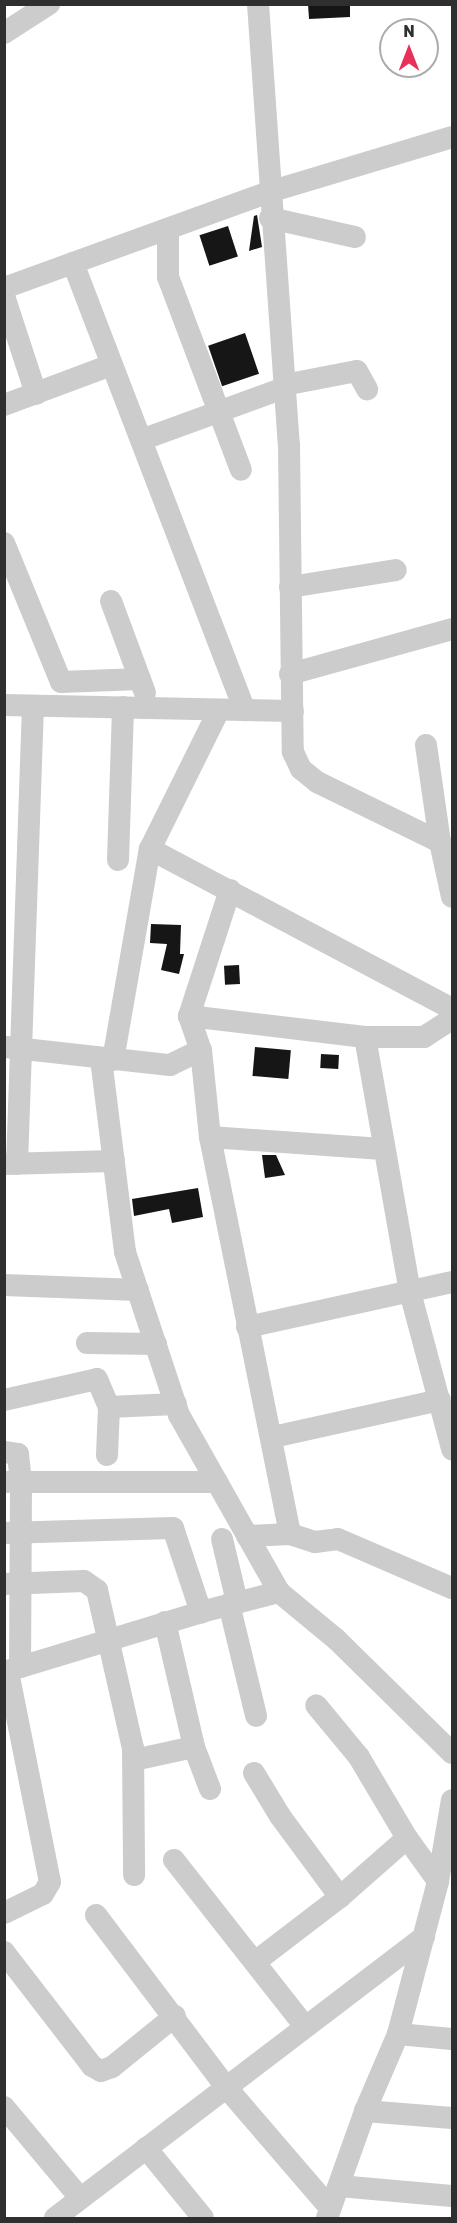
<!DOCTYPE html>
<style>
body{margin:0}
#map{position:relative;width:457px;height:2223px;overflow:hidden;background:#fff;font-family:Rubik,sans-serif}
div>[style]{position:absolute}
[style*='--x']{left:calc(var(--x)*1px);top:calc(var(--y)*1px);width:calc(var(--w)*1px);rotate:calc(var(--a)*1deg)}
.building>*{inset:0;background:#161616;transform-origin:0 0}
.minor>*{height:22px;margin:-11px;padding:0 11px;transform-origin:11px;border-radius:11px;background:#ccc}
span{translate:-50% -50%;white-space:nowrap;text-align:center;line-height:1.15;-webkit-text-stroke:6px #fff;paint-order:stroke}
.frame{position:absolute;inset:0;border:6px solid #2f2f2f;pointer-events:none}
.north{position:absolute;left:379px;top:18px;width:60px;height:60px;box-sizing:border-box;background:#fff;border:2px solid #acacac;border-radius:50%;rotate:0deg;font-size:16px;font-weight:700;line-height:24px;text-align:center;color:#2f2f2f}
.north::after{content:'';display:block;margin:auto;width:21px;height:27px;background:#e83058;clip-path:polygon(50% 0,100% 100%,50% 72%,0 100%)}
</style>
<div id="map">
<div class="building">
<div style="clip-path:polygon(308px 4px,350px 4px,350px 17px,309px 19px)"></div>
<div style="clip-path:polygon(257px 215px,262px 247px,249px 251px,254px 216px)"></div>
<div style="left:228px;top:226px;width:32px;height:30px;rotate:72deg"></div>
<div style="left:245px;top:333px;width:43px;height:39px;rotate:71deg"></div>
<div style="clip-path:polygon(151px 924px,181px 925px,180px 954px,184px 954px,179px 974px,161px 970px,167px 944px,150px 943px)"></div>
<div style="left:239px;top:965px;width:19px;height:15px;rotate:87deg"></div>
<div style="left:255px;top:1047px;width:36px;height:29px;rotate:5deg"></div>
<div style="left:321px;top:1054px;width:18px;height:14px;rotate:3deg"></div>
<div style="clip-path:polygon(262px 1155px,276px 1155px,285px 1175px,265px 1178px)"></div>
<div style="clip-path:polygon(198px 1188px,203px 1217px,172px 1223px,169px 1209px,134px 1216px,132px 1199px)"></div>
</div>
<div class="minor">
<div style="--x:258;--y:4;--w:442;--a:86"></div>
<div style="--x:289;--y:445;--w:307;--a:89.3"></div>
<div style="--x:293;--y:752;--w:19;--a:65"></div>
<div style="--x:301;--y:769;--w:21;--a:39"></div>
<div style="--x:317;--y:782;--w:137;--a:26"></div>
<div style="--x:440;--y:842;--w:56;--a:77.7"></div>
<div style="--x:4;--y:33;--w:54;--a:-32.8"></div>
<div style="--x:270;--y:218;--w:87;--a:12.6"></div>
<div style="--x:168;--y:229;--w:48;--a:90"></div>
<div style="--x:168;--y:277;--w:206;--a:69.3"></div>
<div style="--x:73;--y:263;--w:479;--a:69"></div>
<div style="--x:4;--y:288;--w:282;--a:-19.9"></div>
<div style="--x:269;--y:192;--w:191;--a:-16.7"></div>
<div style="--x:4;--y:296;--w:103;--a:71.9"></div>
<div style="--x:284;--y:385;--w:74;--a:-10.9"></div>
<div style="--x:357;--y:371;--w:21;--a:61"></div>
<div style="--x:4;--y:405;--w:114;--a:-20.5"></div>
<div style="--x:141;--y:440;--w:152;--a:-20"></div>
<div style="--x:4;--y:543;--w:150;--a:67.7"></div>
<div style="--x:61;--y:682;--w:79;--a:-2.2"></div>
<div style="--x:290;--y:587;--w:107;--a:-9.1"></div>
<div style="--x:111;--y:601;--w:98;--a:69.7"></div>
<div style="--x:290;--y:674;--w:168;--a:-15.5"></div>
<div style="--x:4;--y:705;--w:289;--a:1.2"></div>
<div style="--x:426;--y:745;--w:98;--a:81.8"></div>
<div style="--x:150;--y:849;--w:342;--a:27.9"></div>
<div style="--x:118;--y:860;--w:153;--a:-88.1"></div>
<div style="--x:230;--y:890;--w:133;--a:108"></div>
<div style="--x:189;--y:1016;--w:36;--a:71"></div>
<div style="--x:201;--y:1050;--w:87;--a:84.1"></div>
<div style="--x:210;--y:1137;--w:405;--a:78.6"></div>
<div style="--x:189;--y:1016;--w:177;--a:6.8"></div>
<div style="--x:365;--y:1037;--w:59;--a:0"></div>
<div style="--x:424;--y:1037;--w:33;--a:-33"></div>
<div style="--x:365;--y:1037;--w:259;--a:80"></div>
<div style="--x:410;--y:1292;--w:163;--a:75"></div>
<div style="--x:6;--y:1047;--w:165;--a:6.3"></div>
<div style="--x:170;--y:1065;--w:34;--a:-26"></div>
<div style="--x:101;--y:1059;--w:194;--a:82.9"></div>
<div style="--x:125;--y:1252;--w:172;--a:71.7"></div>
<div style="--x:179;--y:1415;--w:203;--a:60.5"></div>
<div style="--x:279;--y:1592;--w:75;--a:39.6"></div>
<div style="--x:337;--y:1640;--w:161;--a:44.5"></div>
<div style="--x:113;--y:1060;--w:214;--a:-80.1"></div>
<div style="--x:150;--y:849;--w:155;--a:-63.6"></div>
<div style="--x:210;--y:1137;--w:173;--a:4"></div>
<div style="--x:4;--y:1164;--w:110;--a:-1.6"></div>
<div style="--x:17;--y:1164;--w:458;--a:-88"></div>
<div style="--x:4;--y:1285;--w:134;--a:2.1"></div>
<div style="--x:247;--y:1327;--w:210;--a:-12.4"></div>
<div style="--x:87;--y:1343;--w:69;--a:0.8"></div>
<div style="--x:4;--y:1400;--w:95;--a:-12.7"></div>
<div style="--x:97;--y:1379;--w:30;--a:67"></div>
<div style="--x:109;--y:1407;--w:67;--a:-2.6"></div>
<div style="--x:273;--y:1437;--w:171;--a:-12.5"></div>
<div style="--x:4;--y:1452;--w:14;--a:8"></div>
<div style="--x:18;--y:1454;--w:28;--a:84"></div>
<div style="--x:21;--y:1482;--w:185;--a:90.3"></div>
<div style="--x:107;--y:1455;--w:48;--a:-87.6"></div>
<div style="--x:4;--y:1482;--w:213;--a:0"></div>
<div style="--x:4;--y:1533;--w:169;--a:-1.7"></div>
<div style="--x:173;--y:1528;--w:89;--a:71.6"></div>
<div style="--x:247;--y:1536;--w:43;--a:-2.7"></div>
<div style="--x:290;--y:1534;--w:26;--a:18"></div>
<div style="--x:315;--y:1542;--w:23;--a:-7"></div>
<div style="--x:338;--y:1539;--w:124;--a:23.3"></div>
<div style="--x:222;--y:1539;--w:65;--a:76.6"></div>
<div style="--x:4;--y:1584;--w:80;--a:-2.1"></div>
<div style="--x:84;--y:1581;--w:16;--a:35"></div>
<div style="--x:97;--y:1590;--w:162;--a:77.2"></div>
<div style="--x:133;--y:1748;--w:127;--a:89.5"></div>
<div style="--x:229;--y:1604;--w:115;--a:76.4"></div>
<div style="--x:165;--y:1622;--w:128;--a:76.9"></div>
<div style="--x:194;--y:1747;--w:45;--a:69.1"></div>
<div style="--x:4;--y:1672;--w:206;--a:-16.9"></div>
<div style="--x:201;--y:1612;--w:81;--a:-14.4"></div>
<div style="--x:134;--y:1760;--w:61;--a:-12.2"></div>
<div style="--x:254;--y:1773;--w:50;--a:58.8"></div>
<div style="--x:280;--y:1816;--w:101;--a:53.5"></div>
<div style="--x:407;--y:1838;--w:53;--a:54.2"></div>
<div style="--x:174;--y:1860;--w:210;--a:51.8"></div>
<div style="--x:4;--y:1913;--w:43;--a:-26"></div>
<div style="--x:43;--y:1894;--w:14;--a:-60"></div>
<div style="--x:50;--y:1882;--w:215;--a:-101.3"></div>
<div style="--x:96;--y:1915;--w:216;--a:52.9"></div>
<div style="--x:226;--y:2087;--w:160;--a:49.3"></div>
<div style="--x:4;--y:1952;--w:144;--a:52.3"></div>
<div style="--x:92;--y:2066;--w:10;--a:29"></div>
<div style="--x:101;--y:2071;--w:12;--a:-20"></div>
<div style="--x:112;--y:2067;--w:81;--a:-39"></div>
<div style="--x:255;--y:1962;--w:107;--a:-37.4"></div>
<div style="--x:340;--y:1897;--w:89;--a:-41.4"></div>
<div style="--x:407;--y:1838;--w:94;--a:-120.7"></div>
<div style="--x:359;--y:1757;--w:67;--a:-129.6"></div>
<div style="--x:398;--y:2034;--w:54;--a:5.3"></div>
<div style="--x:4;--y:2107;--w:119;--a:50.1"></div>
<div style="--x:365;--y:2111;--w:87;--a:4.6"></div>
<div style="--x:146;--y:2148;--w:90;--a:50.8"></div>
<div style="--x:339;--y:2186;--w:113;--a:5.1"></div>
<div style="--x:55;--y:2218;--w:464;--a:-37.3"></div>
<div style="--x:327;--y:2218;--w:114;--a:-70.4"></div>
<div style="--x:365;--y:2111;--w:84;--a:-66.8"></div>
<div style="--x:398;--y:2034;--w:158;--a:-75.3"></div>
<div style="--x:438;--y:1881;--w:82;--a:-80.2"></div>
</div>
<div class="frame"></div>
<div class="north">N</div>
</div>
